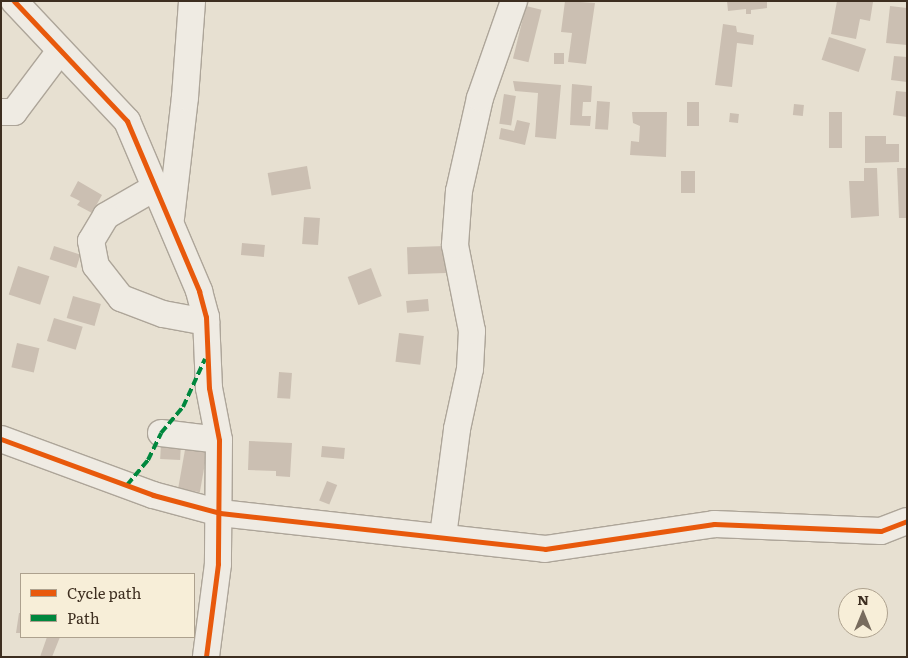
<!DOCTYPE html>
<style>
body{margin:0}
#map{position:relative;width:908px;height:658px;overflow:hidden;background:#e7e0d1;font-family:Literata,serif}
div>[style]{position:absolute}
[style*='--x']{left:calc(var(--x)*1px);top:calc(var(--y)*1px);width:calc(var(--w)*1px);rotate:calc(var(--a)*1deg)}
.building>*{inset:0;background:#cbbfb2;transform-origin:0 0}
.roads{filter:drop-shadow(1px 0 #ada599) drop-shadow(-1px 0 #ada599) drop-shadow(0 1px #ada599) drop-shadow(0 -1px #ada599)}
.minor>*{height:26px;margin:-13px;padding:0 13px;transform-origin:13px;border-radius:13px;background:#efebe3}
.quiet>*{height:4px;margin-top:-2px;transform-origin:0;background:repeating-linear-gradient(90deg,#00873e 0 8px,transparent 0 12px)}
.cycleway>*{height:5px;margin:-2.5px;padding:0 2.5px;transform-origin:2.5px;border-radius:2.5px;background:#e8590c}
span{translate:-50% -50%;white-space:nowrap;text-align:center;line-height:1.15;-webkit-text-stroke:5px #f7eed8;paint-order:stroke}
.frame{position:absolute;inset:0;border:2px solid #3d2e20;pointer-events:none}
.legend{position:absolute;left:20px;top:573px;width:175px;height:65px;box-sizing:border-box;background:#f7eed8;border:1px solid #ada18e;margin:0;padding:6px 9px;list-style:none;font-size:15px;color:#3d2e20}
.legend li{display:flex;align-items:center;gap:10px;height:25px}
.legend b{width:25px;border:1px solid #ada18e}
.north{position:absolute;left:838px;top:588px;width:50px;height:50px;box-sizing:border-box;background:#f7eed8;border:1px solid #ada18e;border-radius:50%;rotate:0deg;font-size:14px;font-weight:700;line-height:20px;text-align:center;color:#3d2e20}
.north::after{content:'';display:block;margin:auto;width:18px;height:22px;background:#786c5e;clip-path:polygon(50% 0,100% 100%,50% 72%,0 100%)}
</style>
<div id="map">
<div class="building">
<div style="clip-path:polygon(565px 1px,595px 3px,586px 64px,568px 62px,572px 33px,561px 32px)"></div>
<div style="clip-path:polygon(727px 1px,767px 1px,767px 8px,751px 10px,751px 14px,746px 14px,746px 9px,728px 11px)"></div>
<div style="clip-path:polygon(837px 1px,873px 2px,870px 21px,860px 19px,856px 39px,831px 34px)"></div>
<div style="left:526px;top:6px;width:16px;height:54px;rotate:14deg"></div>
<div style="clip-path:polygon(890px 6px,907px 8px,907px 45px,886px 43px)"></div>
<div style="clip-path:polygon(723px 24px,736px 26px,737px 32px,754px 35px,753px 45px,737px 43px,732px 87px,715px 85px)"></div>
<div style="left:829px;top:37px;width:39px;height:24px;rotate:18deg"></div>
<div style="left:554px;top:53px;width:10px;height:11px"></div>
<div style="clip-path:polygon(894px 56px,907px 57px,907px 82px,891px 80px)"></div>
<div style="clip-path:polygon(513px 81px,561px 85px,556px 139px,535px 137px,538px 93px,515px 91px)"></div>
<div style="clip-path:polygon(572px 84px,592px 86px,591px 102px,583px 102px,582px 116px,591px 116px,590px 126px,570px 125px)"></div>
<div style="clip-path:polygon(896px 91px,907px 92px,907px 117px,893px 115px)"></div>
<div style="left:504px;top:94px;width:12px;height:30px;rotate:9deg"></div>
<div style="left:597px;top:101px;width:13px;height:28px;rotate:4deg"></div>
<div style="left:687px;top:102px;width:12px;height:24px"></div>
<div style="left:794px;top:104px;width:10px;height:11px;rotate:6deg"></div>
<div style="clip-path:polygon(632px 112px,667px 112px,666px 157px,630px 155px,631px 141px,639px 142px,640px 126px,633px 123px)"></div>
<div style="left:829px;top:112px;width:13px;height:36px"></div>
<div style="left:730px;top:113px;width:9px;height:9px;rotate:6deg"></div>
<div style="clip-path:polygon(517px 120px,530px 123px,525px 145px,499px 139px,501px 128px,514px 131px)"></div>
<div style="clip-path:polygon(865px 136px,886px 136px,886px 144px,899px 144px,899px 162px,865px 163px)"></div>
<div style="left:307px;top:166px;width:23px;height:40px;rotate:80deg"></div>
<div style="clip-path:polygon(864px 168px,877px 168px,879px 216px,851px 218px,849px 181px,864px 181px)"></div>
<div style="clip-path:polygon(897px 168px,907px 168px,907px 218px,899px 218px)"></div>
<div style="left:681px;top:171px;width:14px;height:22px"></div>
<div style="clip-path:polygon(78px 181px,102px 195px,92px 213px,77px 205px,80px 201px,70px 196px)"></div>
<div style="left:304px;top:217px;width:16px;height:27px;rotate:4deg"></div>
<div style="left:242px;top:243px;width:23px;height:12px;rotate:5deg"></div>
<div style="left:54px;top:246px;width:28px;height:14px;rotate:18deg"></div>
<div style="left:445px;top:246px;width:27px;height:38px;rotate:88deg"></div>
<div style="left:18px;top:266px;width:33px;height:30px;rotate:18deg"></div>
<div style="left:371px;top:268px;width:30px;height:25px;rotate:69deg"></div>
<div style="left:73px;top:296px;width:29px;height:23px;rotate:16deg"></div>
<div style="left:428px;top:299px;width:12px;height:22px;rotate:85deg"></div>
<div style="left:54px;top:318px;width:30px;height:24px;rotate:17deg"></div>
<div style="left:399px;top:333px;width:25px;height:29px;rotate:7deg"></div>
<div style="left:17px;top:343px;width:23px;height:25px;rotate:13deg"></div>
<div style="left:279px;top:372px;width:13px;height:26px;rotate:4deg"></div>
<div style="clip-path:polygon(249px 441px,292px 443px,290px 477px,276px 476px,276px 471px,248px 470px)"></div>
<div style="left:161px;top:443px;width:20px;height:16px;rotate:3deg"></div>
<div style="left:186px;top:444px;width:22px;height:45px;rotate:10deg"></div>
<div style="left:322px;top:446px;width:23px;height:11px;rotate:5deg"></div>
<div style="left:327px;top:481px;width:11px;height:21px;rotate:22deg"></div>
<div style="clip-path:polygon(19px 613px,21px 613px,21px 633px,16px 633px)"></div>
<div style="clip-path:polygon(47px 637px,60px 637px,52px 657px,40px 657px)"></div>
</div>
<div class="roads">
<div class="minor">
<div style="--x:14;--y:1;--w:165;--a:46.7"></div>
<div style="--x:127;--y:121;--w:185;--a:67"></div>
<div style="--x:199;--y:291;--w:27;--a:75"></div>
<div style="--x:206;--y:317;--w:71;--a:87.6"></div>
<div style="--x:209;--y:388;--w:53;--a:79.1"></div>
<div style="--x:219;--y:440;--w:124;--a:90.5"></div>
<div style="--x:218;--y:564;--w:94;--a:97.4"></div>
<div style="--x:1;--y:112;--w:13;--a:0"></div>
<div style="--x:14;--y:112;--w:75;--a:-53.1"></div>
<div style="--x:156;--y:187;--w:58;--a:149.9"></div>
<div style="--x:106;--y:216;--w:29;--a:121"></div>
<div style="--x:91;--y:241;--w:25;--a:79"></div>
<div style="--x:96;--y:266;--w:41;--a:52"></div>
<div style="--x:121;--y:298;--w:45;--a:20.9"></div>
<div style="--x:163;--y:314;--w:44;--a:10.5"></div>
<div style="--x:171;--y:218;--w:122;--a:-83.4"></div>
<div style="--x:185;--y:97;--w:96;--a:-85.8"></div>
<div style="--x:161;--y:433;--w:58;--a:6.9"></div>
<div style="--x:1;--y:439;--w:162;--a:20.2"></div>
<div style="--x:153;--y:495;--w:69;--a:15"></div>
<div style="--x:220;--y:513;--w:327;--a:6.3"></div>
<div style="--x:545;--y:549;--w:171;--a:-8.4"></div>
<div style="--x:714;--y:524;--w:167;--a:2.4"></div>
<div style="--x:881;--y:531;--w:28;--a:-21"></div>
<div style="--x:443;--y:536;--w:108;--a:-82.5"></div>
<div style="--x:457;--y:429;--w:61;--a:-77.8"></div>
<div style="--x:470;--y:369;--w:38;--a:-87"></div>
<div style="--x:472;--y:331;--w:88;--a:-101.2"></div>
<div style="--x:455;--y:245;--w:54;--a:-85.8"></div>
<div style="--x:459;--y:191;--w:95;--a:-77.3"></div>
<div style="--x:480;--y:98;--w:103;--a:-70.7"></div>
</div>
</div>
<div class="quiet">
<div style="--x:127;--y:485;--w:33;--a:-50"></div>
<div style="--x:148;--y:460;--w:30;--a:-64"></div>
<div style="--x:161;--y:433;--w:34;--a:-50"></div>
<div style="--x:183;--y:407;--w:53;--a:-65.4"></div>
</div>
<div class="cycleway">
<div style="--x:14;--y:1;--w:165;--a:46.7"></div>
<div style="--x:127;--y:121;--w:185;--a:67"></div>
<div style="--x:199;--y:291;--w:27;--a:75"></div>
<div style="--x:206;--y:317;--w:71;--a:87.6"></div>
<div style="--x:209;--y:388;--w:53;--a:79.1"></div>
<div style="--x:219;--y:440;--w:124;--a:90.5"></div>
<div style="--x:218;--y:564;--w:94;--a:97.4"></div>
<div style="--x:1;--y:439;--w:162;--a:20.2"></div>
<div style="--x:153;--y:495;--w:69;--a:15"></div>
<div style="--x:220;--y:513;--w:327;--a:6.3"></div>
<div style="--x:545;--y:549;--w:171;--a:-8.4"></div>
<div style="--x:714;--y:524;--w:167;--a:2.4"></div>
<div style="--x:881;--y:531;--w:28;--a:-21"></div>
</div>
<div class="frame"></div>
<ul class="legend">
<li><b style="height:6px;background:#e8590c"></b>Cycle path</li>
<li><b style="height:6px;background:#00873e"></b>Path</li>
</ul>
<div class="north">N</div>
</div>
